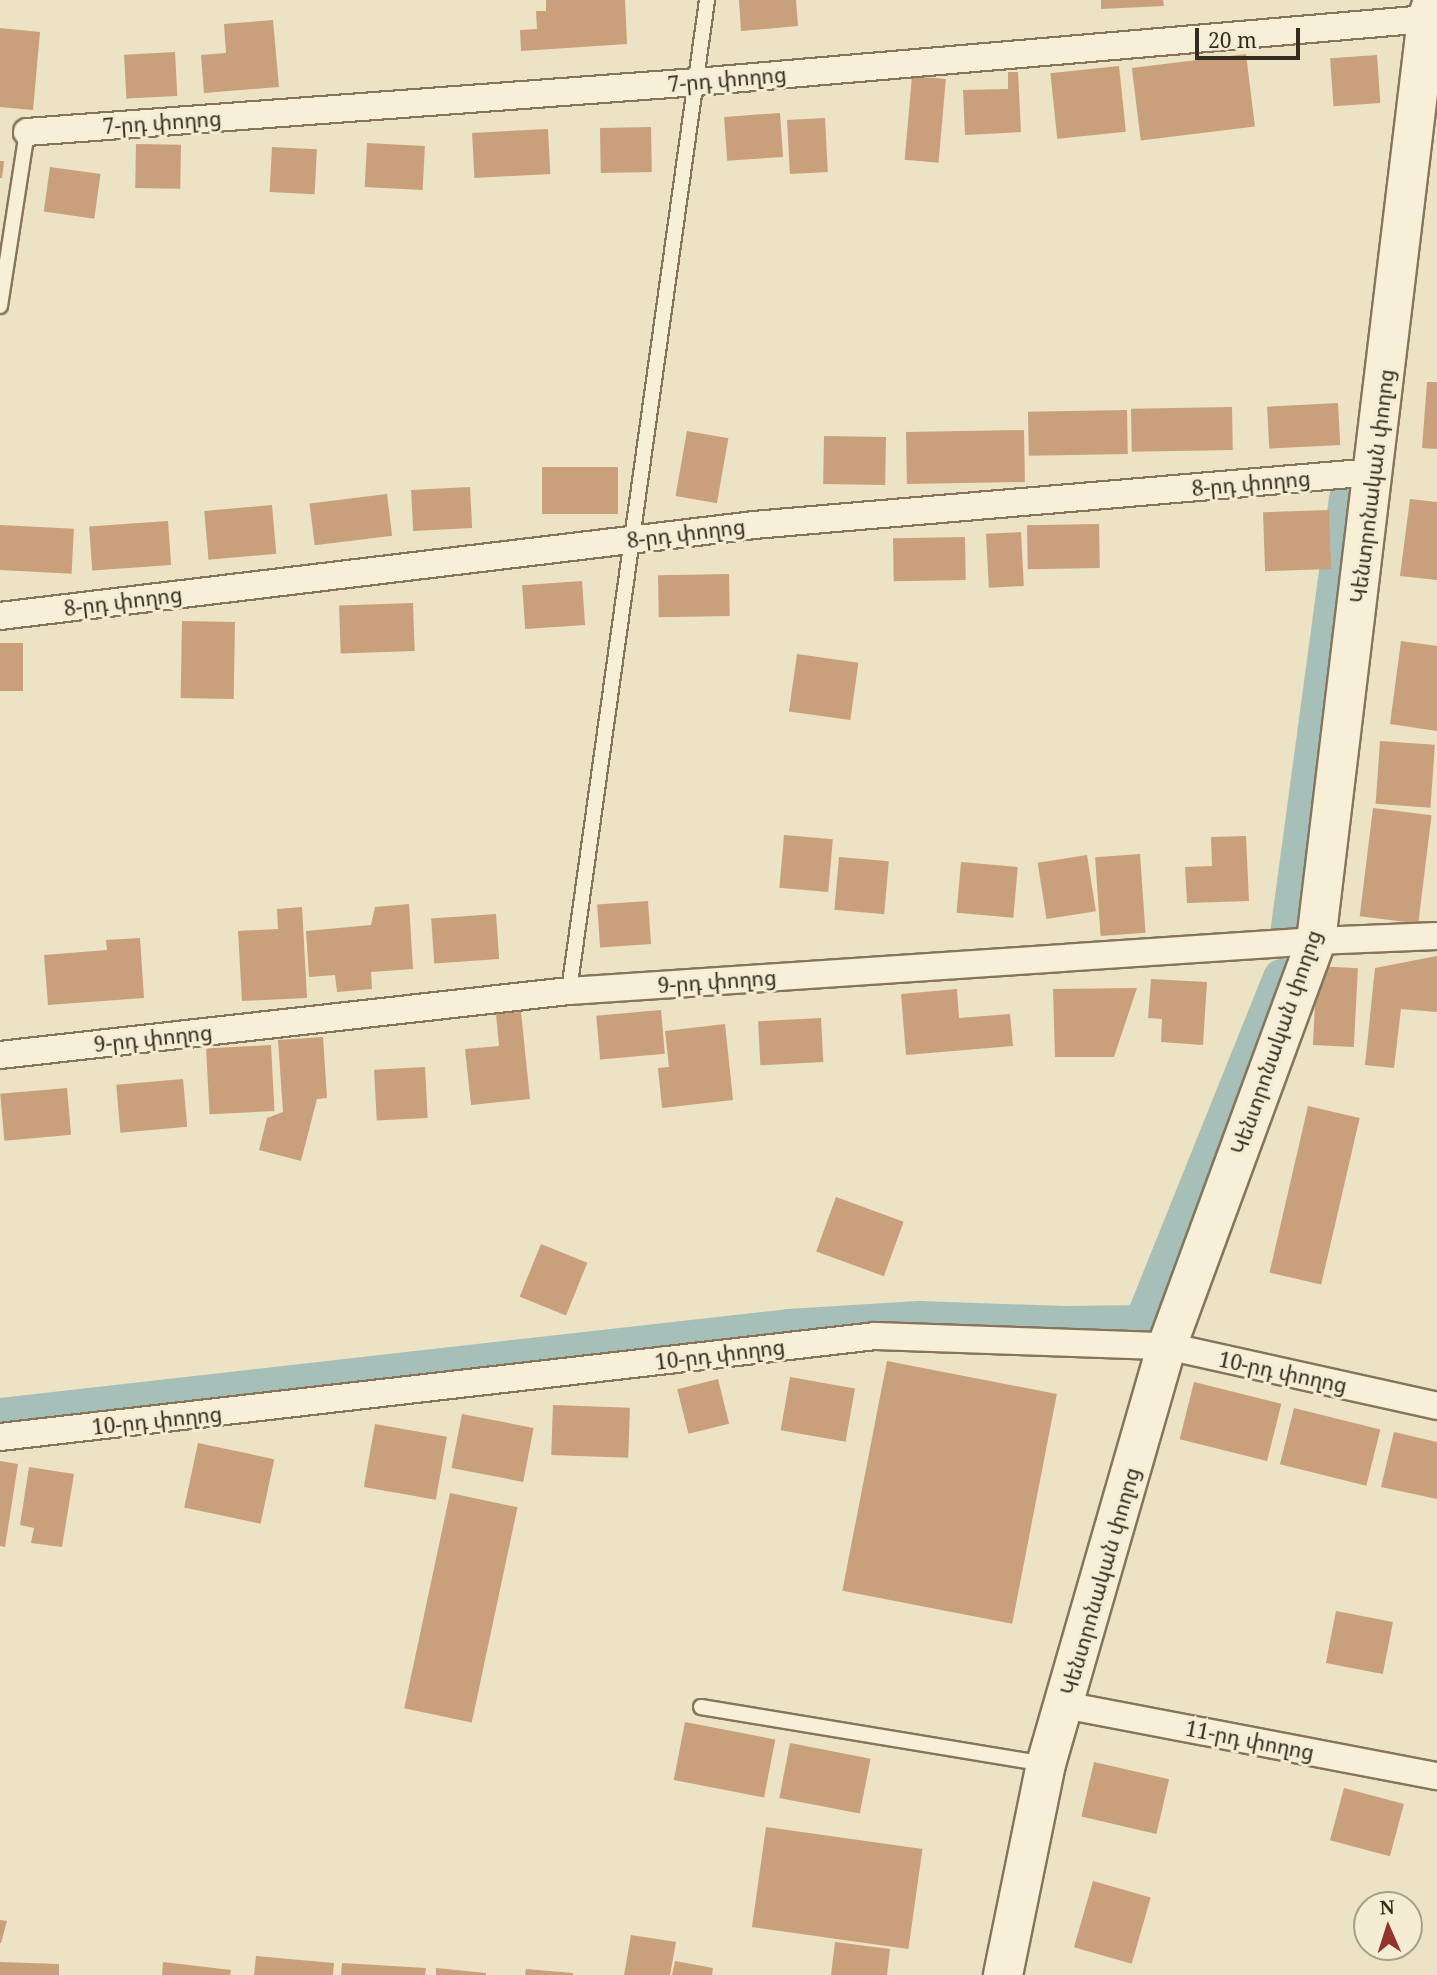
<!DOCTYPE html>
<meta charset="utf-8">
<style>
body{margin:0}
#map{position:relative;width:1437px;height:1975px;overflow:hidden;background:#ece2c4;font-family:"Noto Serif","Noto Sans Armenian",serif}
div>[style]{position:absolute}
[style*='--x']{left:calc(var(--x)*1px);top:calc(var(--y)*1px);width:calc(var(--w)*1px);rotate:calc(var(--a)*1deg)}
.canal>*{height:37px;margin:-18.5px;padding:0 18.5px;transform-origin:18.5px;border-radius:18.5px;background:#a6bfb9}
.building>*{inset:0;background:#c9a07b;transform-origin:0 0}
.roads{filter:drop-shadow(2px 0 #86745b) drop-shadow(-2px 0 #86745b) drop-shadow(0 2px #86745b) drop-shadow(0 -2px #86745b)}
.lane>*{height:14px;margin:-7px;padding:0 7px;transform-origin:7px;border-radius:7px;background:#f7efd7}
.street>*{height:26px;margin:-13px;padding:0 13px;transform-origin:13px;border-radius:13px;background:#f7efd7}
.secondary>*{height:38px;margin:-19px;padding:0 19px;transform-origin:19px;border-radius:19px;background:#f7efd7}
span{translate:-50% -50%;white-space:nowrap;text-align:center;line-height:1.15;-webkit-text-stroke:6px #f4ecd3;paint-order:stroke}
.street-label{font-size:21px;color:#362b1f}
.north{position:absolute;left:1353px;top:1891px;width:70px;height:70px;box-sizing:border-box;background:#f4ecd3;border:2px solid #a89f8b;border-radius:50%;rotate:357deg;font-size:19px;font-weight:700;line-height:28px;text-align:center;color:#362b1f}
.north::after{content:'';display:block;margin:auto;width:24px;height:32px;background:#92332e;clip-path:polygon(50% 0,100% 100%,50% 72%,0 100%)}
.scale{position:absolute;left:1195px;top:28px;width:105px;height:32px;box-sizing:border-box;border:4px solid #362b1f;border-top:0;padding-left:9px;font-size:21px;line-height:24px;white-space:nowrap;color:#362b1f;-webkit-text-stroke:5px #f4ecd3;paint-order:stroke}
</style>
<div id="map">
<div class="canal">
<div style="--x:1288;--y:934;--w:440;--a:-82.3"></div>
<div style="--x:0;--y:1416;--w:793;--a:-6.44"></div>
<div style="--x:788;--y:1327;--w:131;--a:-3.5"></div>
<div style="--x:919;--y:1319;--w:145;--a:2"></div>
<div style="--x:1064;--y:1324;--w:78;--a:-0.7"></div>
<div style="--x:1142;--y:1323;--w:373;--a:-68.1"></div>
</div>
<div class="building">
<div style="clip-path:polygon(546px 0,625px 0,627px 44px,521px 51px,520px 30px,537px 29px,536px 11px,546px 11px)"></div>
<div style="clip-path:polygon(739px 0,796px 0,798px 26px,741px 31px)"></div>
<div style="clip-path:polygon(1101px 0,1163px 0,1164px 6px,1101px 9px)"></div>
<div style="clip-path:polygon(273px 20px,279px 87px,204px 93px,201px 55px,226px 53px,224px 24px)"></div>
<div style="clip-path:polygon(0 28px,40px 32px,33px 110px,0 107px)"></div>
<div style="left:175px;top:52px;width:44px;height:51px;rotate:87deg"></div>
<div style="left:1246px;top:54px;width:73px;height:115px;rotate:83deg"></div>
<div style="left:1377px;top:55px;width:48px;height:47px;rotate:86deg"></div>
<div style="left:1119px;top:66px;width:66px;height:69px;rotate:84deg"></div>
<div style="clip-path:polygon(1008px 72px,1018px 72px,1021px 132px,965px 135px,963px 90px,1008px 89px)"></div>
<div style="left:912px;top:76px;width:34px;height:84px;rotate:5deg"></div>
<div style="left:780px;top:113px;width:44px;height:56px;rotate:86deg"></div>
<div style="left:825px;top:118px;width:54px;height:38px;rotate:87deg"></div>
<div style="left:651px;top:127px;width:45px;height:51px;rotate:89deg"></div>
<div style="left:548px;top:129px;width:45px;height:76px;rotate:87deg"></div>
<div style="left:367px;top:143px;width:58px;height:44px;rotate:3deg"></div>
<div style="left:136px;top:144px;width:45px;height:44px;rotate:1deg"></div>
<div style="left:272px;top:147px;width:45px;height:45px;rotate:3deg"></div>
<div style="clip-path:polygon(0 161px,4px 161px,2px 178px,0 178px)"></div>
<div style="left:50px;top:167px;width:51px;height:45px;rotate:8deg"></div>
<div style="clip-path:polygon(1427px 382px,1437px 382px,1437px 449px,1422px 448px)"></div>
<div style="left:1338px;top:403px;width:42px;height:71px;rotate:87deg"></div>
<div style="left:1232px;top:407px;width:43px;height:101px;rotate:89deg"></div>
<div style="left:1127px;top:410px;width:44px;height:99px;rotate:89deg"></div>
<div style="left:1024px;top:430px;width:52px;height:118px;rotate:89deg"></div>
<div style="left:687px;top:431px;width:42px;height:66px;rotate:10deg"></div>
<div style="left:824px;top:436px;width:62px;height:48px;rotate:1deg"></div>
<div style="left:618px;top:467px;width:47px;height:76px;rotate:90deg"></div>
<div style="left:470px;top:487px;width:41px;height:59px;rotate:87deg"></div>
<div style="left:387px;top:494px;width:42px;height:78px;rotate:83deg"></div>
<div style="clip-path:polygon(1410px 499px,1437px 502px,1437px 580px,1400px 576px)"></div>
<div style="left:272px;top:505px;width:49px;height:68px;rotate:85deg"></div>
<div style="left:1329px;top:510px;width:59px;height:66px;rotate:88deg"></div>
<div style="left:168px;top:521px;width:44px;height:79px;rotate:86deg"></div>
<div style="left:1099px;top:524px;width:44px;height:72px;rotate:89deg"></div>
<div style="left:0;top:525px;width:74px;height:45px;rotate:3deg"></div>
<div style="left:1021px;top:532px;width:54px;height:35px;rotate:87deg"></div>
<div style="left:965px;top:537px;width:43px;height:72px;rotate:89deg"></div>
<div style="left:729px;top:574px;width:42px;height:71px;rotate:89deg"></div>
<div style="left:582px;top:581px;width:44px;height:60px;rotate:86deg"></div>
<div style="left:413px;top:603px;width:48px;height:74px;rotate:88deg"></div>
<div style="left:182px;top:621px;width:53px;height:77px;rotate:1deg"></div>
<div style="clip-path:polygon(1401px 641px,1437px 646px,1437px 731px,1390px 724px)"></div>
<div style="left:0;top:643px;width:23px;height:48px"></div>
<div style="left:797px;top:654px;width:62px;height:58px;rotate:8deg"></div>
<div style="left:1380px;top:741px;width:55px;height:63px;rotate:4deg"></div>
<div style="left:1373px;top:808px;width:59px;height:109px;rotate:7deg"></div>
<div style="left:784px;top:835px;width:49px;height:53px;rotate:5deg"></div>
<div style="clip-path:polygon(1246px 836px,1249px 901px,1187px 903px,1185px 867px,1212px 866px,1211px 837px)"></div>
<div style="left:1140px;top:854px;width:79px;height:45px;rotate:86deg"></div>
<div style="left:1087px;top:855px;width:57px;height:50px;rotate:81deg"></div>
<div style="left:839px;top:857px;width:50px;height:53px;rotate:5deg"></div>
<div style="left:961px;top:862px;width:57px;height:51px;rotate:5deg"></div>
<div style="left:648px;top:901px;width:43px;height:51px;rotate:86deg"></div>
<div style="clip-path:polygon(409px 904px,413px 969px,371px 972px,372px 989px,337px 992px,335px 975px,309px 977px,306px 931px,371px 925px,375px 907px)"></div>
<div style="clip-path:polygon(302px 907px,307px 998px,242px 1001px,238px 931px,278px 929px,277px 909px)"></div>
<div style="left:496px;top:914px;width:45px;height:65px;rotate:86deg"></div>
<div style="clip-path:polygon(140px 938px,144px 998px,48px 1005px,44px 955px,107px 950px,106px 940px)"></div>
<div style="clip-path:polygon(1437px 956px,1437px 1012px,1401px 1009px,1394px 1068px,1365px 1065px,1375px 968px)"></div>
<div style="left:1317px;top:966px;width:41px;height:79px;rotate:3deg"></div>
<div style="clip-path:polygon(1151px 979px,1207px 982px,1203px 1045px,1161px 1042px,1162px 1019px,1148px 1018px)"></div>
<div style="clip-path:polygon(1137px 988px,1114px 1057px,1055px 1057px,1053px 989px)"></div>
<div style="clip-path:polygon(957px 989px,959px 1018px,1010px 1014px,1013px 1046px,906px 1055px,901px 994px)"></div>
<div style="left:661px;top:1010px;width:44px;height:65px;rotate:85deg"></div>
<div style="clip-path:polygon(521px 1012px,530px 1099px,471px 1105px,465px 1049px,499px 1046px,496px 1014px)"></div>
<div style="left:821px;top:1018px;width:44px;height:63px;rotate:87deg"></div>
<div style="clip-path:polygon(725px 1024px,733px 1100px,662px 1108px,658px 1068px,669px 1067px,665px 1031px)"></div>
<div style="clip-path:polygon(323px 1037px,327px 1098px,317px 1099px,301px 1161px,259px 1150px,267px 1118px,283px 1112px,278px 1040px)"></div>
<div style="left:271px;top:1045px;width:66px;height:65px;rotate:87deg"></div>
<div style="left:425px;top:1067px;width:51px;height:51px;rotate:87deg"></div>
<div style="left:183px;top:1079px;width:48px;height:67px;rotate:85deg"></div>
<div style="left:67px;top:1088px;width:47px;height:67px;rotate:85deg"></div>
<div style="left:1308px;top:1106px;width:53px;height:171px;rotate:13deg"></div>
<div style="left:836px;top:1197px;width:72px;height:58px;rotate:20deg"></div>
<div style="left:541px;top:1244px;width:50px;height:57px;rotate:22deg"></div>
<div style="left:887px;top:1361px;width:173px;height:234px;rotate:11deg"></div>
<div style="left:790px;top:1377px;width:66px;height:54px;rotate:10deg"></div>
<div style="left:718px;top:1379px;width:46px;height:42px;rotate:76deg"></div>
<div style="left:1194px;top:1382px;width:90px;height:59px;rotate:14deg"></div>
<div style="left:553px;top:1405px;width:77px;height:50px;rotate:2deg"></div>
<div style="left:1294px;top:1408px;width:89px;height:58px;rotate:14deg"></div>
<div style="left:462px;top:1414px;width:73px;height:55px;rotate:11deg"></div>
<div style="left:375px;top:1424px;width:73px;height:64px;rotate:10deg"></div>
<div style="clip-path:polygon(1394px 1432px,1437px 1442px,1437px 1499px,1381px 1487px)"></div>
<div style="left:198px;top:1443px;width:78px;height:66px;rotate:12deg"></div>
<div style="clip-path:polygon(0 1461px,18px 1464px,5px 1547px,0 1546px)"></div>
<div style="clip-path:polygon(29px 1467px,74px 1474px,62px 1547px,31px 1543px,34px 1528px,20px 1525px)"></div>
<div style="left:450px;top:1493px;width:69px;height:220px;rotate:12deg"></div>
<div style="left:1336px;top:1611px;width:58px;height:53px;rotate:11deg"></div>
<div style="left:685px;top:1722px;width:92px;height:59px;rotate:11deg"></div>
<div style="left:790px;top:1743px;width:82px;height:56px;rotate:11deg"></div>
<div style="left:1094px;top:1762px;width:77px;height:56px;rotate:13deg"></div>
<div style="left:1344px;top:1788px;width:62px;height:54px;rotate:15deg"></div>
<div style="left:766px;top:1827px;width:158px;height:101px;rotate:8deg"></div>
<div style="left:1093px;top:1881px;width:60px;height:69px;rotate:16deg"></div>
<div style="clip-path:polygon(0 1920px,7px 1921px,1px 1943px,0 1943px)"></div>
<div style="clip-path:polygon(631px 1935px,676px 1942px,670px 1975px,624px 1975px)"></div>
<div style="clip-path:polygon(835px 1942px,890px 1949px,887px 1975px,831px 1975px)"></div>
<div style="clip-path:polygon(256px 1956px,334px 1963px,333px 1975px,254px 1975px)"></div>
<div style="clip-path:polygon(675px 1961px,713px 1968px,712px 1975px,672px 1975px)"></div>
<div style="clip-path:polygon(0 1962px,59px 1964px,59px 1975px,0 1975px)"></div>
<div style="clip-path:polygon(163px 1962px,231px 1970px,230px 1975px,162px 1975px)"></div>
<div style="clip-path:polygon(342px 1963px,426px 1968px,425px 1975px,341px 1975px)"></div>
<div style="clip-path:polygon(436px 1968px,486px 1973px,486px 1975px,436px 1975px)"></div>
<div style="clip-path:polygon(526px 1969px,573px 1973px,573px 1975px,525px 1975px)"></div>
</div>
<div class="roads">
<div class="lane">
<div style="--x:0;--y:306;--w:176;--a:-81.2"></div>
<div style="--x:569;--y:991;--w:1001;--a:-82.07"></div>
<div style="--x:701;--y:1707;--w:349;--a:9.4"></div>
</div>
<div class="street">
<div style="--x:27;--y:132;--w:671;--a:-4.27"></div>
<div style="--x:696;--y:82;--w:734;--a:-4.93"></div>
<div style="--x:0;--y:616;--w:759;--a:-6.88"></div>
<div style="--x:754;--y:525;--w:622;--a:-4.89"></div>
<div style="--x:0;--y:1055;--w:573;--a:-6.42"></div>
<div style="--x:569;--y:991;--w:749;--a:-3.83"></div>
<div style="--x:1316;--y:941;--w:121;--a:-2.4"></div>
<div style="--x:0;--y:1437;--w:881;--a:-6.58"></div>
<div style="--x:875;--y:1336;--w:292;--a:2"></div>
<div style="--x:1167;--y:1346;--w:277;--a:12.5"></div>
<div style="--x:1064;--y:1705;--w:380;--a:10.8"></div>
</div>
<div class="secondary">
<div style="--x:1003;--y:1975;--w:215;--a:-78.5"></div>
<div style="--x:1046;--y:1764;--w:435;--a:-73.9"></div>
<div style="--x:1167;--y:1346;--w:432;--a:-69.8"></div>
<div style="--x:1316;--y:941;--w:929;--a:-83.14"></div>
<div style="--x:1427;--y:19;--w:20;--a:-72"></div>
</div>
</div>
<div class="street-label">
<span style="left:727px;top:79px;rotate:-5deg">7-րդ փողոց</span>
<span style="left:162px;top:122px;rotate:-4deg">7-րդ փողոց</span>
<span style="left:1251px;top:483px;rotate:-5deg">8-րդ փողոց</span>
<span style="left:1372px;top:486px;rotate:-83deg">Կենտրոնական փողոց</span>
<span style="left:686px;top:533px;rotate:-7deg">8-րդ փողոց</span>
<span style="left:123px;top:601px;rotate:-7deg">8-րդ փողոց</span>
<span style="left:717px;top:981px;rotate:-4deg">9-րդ փողոց</span>
<span style="left:153px;top:1038px;rotate:-6deg">9-րդ փողոց</span>
<span style="left:1276px;top:1042px;rotate:-71deg">Կենտրոնական փողոց</span>
<span style="left:720px;top:1354px;rotate:-7deg">10-րդ փողոց</span>
<span style="left:1283px;top:1372px;rotate:12deg">10-րդ փողոց</span>
<span style="left:157px;top:1420px;rotate:-6deg">10-րդ փողոց</span>
<span style="left:1100px;top:1581px;rotate:-74deg">Կենտրոնական փողոց</span>
<span style="left:1250px;top:1740px;rotate:11deg">11-րդ փողոց</span>
</div>
<div class="north">N</div>
<div class="scale">20 m</div>
</div>
